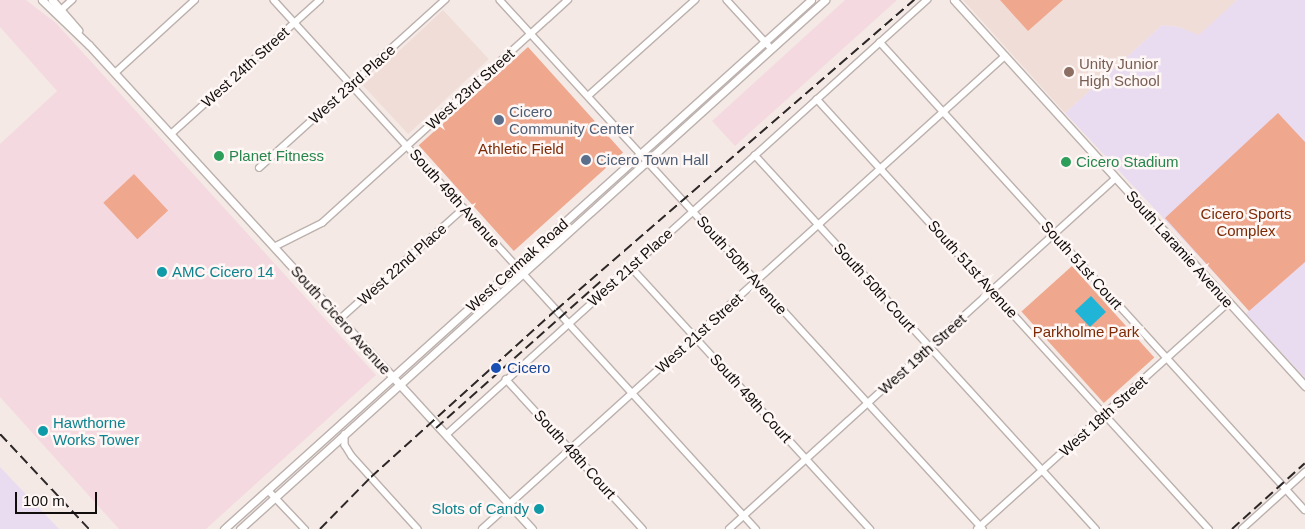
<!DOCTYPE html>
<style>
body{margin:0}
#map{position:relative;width:1305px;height:529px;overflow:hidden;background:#f4e9e5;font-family:Arial,sans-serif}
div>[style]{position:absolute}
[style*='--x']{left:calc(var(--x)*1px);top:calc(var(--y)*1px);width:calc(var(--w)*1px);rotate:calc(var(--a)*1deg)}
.commercial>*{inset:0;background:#f4dae0}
.industrial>*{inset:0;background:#e9dcf0}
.built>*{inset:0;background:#f1ddd7;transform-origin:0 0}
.green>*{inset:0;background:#efa78d;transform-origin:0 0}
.water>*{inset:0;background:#20b5d7;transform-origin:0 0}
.roads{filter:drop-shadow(1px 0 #bcb1ad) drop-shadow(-1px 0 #bcb1ad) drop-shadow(0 1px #bcb1ad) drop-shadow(0 -1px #bcb1ad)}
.minor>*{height:5.5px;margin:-2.75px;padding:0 2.75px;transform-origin:2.75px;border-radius:2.75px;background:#fff}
.major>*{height:7px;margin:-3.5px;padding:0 3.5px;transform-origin:3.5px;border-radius:3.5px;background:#fff}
.rail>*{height:2px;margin-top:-1px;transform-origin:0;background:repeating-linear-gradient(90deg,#2c2726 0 10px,transparent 0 15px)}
.dots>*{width:14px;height:14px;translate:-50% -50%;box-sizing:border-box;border:2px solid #fef7f5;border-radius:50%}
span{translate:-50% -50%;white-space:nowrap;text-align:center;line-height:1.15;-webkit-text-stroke:5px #fef7f5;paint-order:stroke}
.education-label{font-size:15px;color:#785e54}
.left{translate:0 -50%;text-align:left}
.street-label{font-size:15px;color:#110d0c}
.service-label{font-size:15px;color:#4e5e75}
.park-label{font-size:15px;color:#7d2a05}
.leisure-label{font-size:15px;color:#27864d}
.culture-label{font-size:15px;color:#0d838f}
.right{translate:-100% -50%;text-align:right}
.transit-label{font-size:15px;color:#164399}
.scale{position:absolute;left:15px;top:492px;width:82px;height:22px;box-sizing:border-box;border:2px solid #110d0c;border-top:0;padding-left:6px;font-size:15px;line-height:18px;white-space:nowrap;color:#110d0c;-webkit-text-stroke:4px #fef7f5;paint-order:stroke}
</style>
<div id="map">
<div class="commercial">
<div style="clip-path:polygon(0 0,26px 0,56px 23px,376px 375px,206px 529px,119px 529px,0 397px,0 144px,57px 91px,0 27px)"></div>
<div style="clip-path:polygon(845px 0,897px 0,735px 146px,712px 121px)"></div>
</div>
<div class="industrial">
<div style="clip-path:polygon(1237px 0,1305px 0,1305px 378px,1246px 314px,1249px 310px,1065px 113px,1162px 25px,1179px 27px,1198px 34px)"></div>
<div style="clip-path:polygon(0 466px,0 467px,59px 529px,0 529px)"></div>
</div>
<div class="built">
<div style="clip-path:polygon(963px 0,1237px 0,1199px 35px,1179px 27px,1162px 25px,1065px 113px)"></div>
<div style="left:443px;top:10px;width:67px;height:110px;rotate:47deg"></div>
</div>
<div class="green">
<div style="clip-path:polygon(1000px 0,1063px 0,1028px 31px)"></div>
<div style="left:528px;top:47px;width:142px;height:147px;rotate:48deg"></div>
<div style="clip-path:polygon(1278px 113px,1305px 142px,1305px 262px,1249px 311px,1165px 218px)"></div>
<div style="left:134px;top:174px;width:50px;height:42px;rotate:47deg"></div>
<div style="left:1072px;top:266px;width:123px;height:68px;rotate:48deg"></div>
</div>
<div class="water">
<div style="left:1091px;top:296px;width:22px;height:22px;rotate:47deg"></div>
</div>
<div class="roads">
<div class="minor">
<div style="--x:274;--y:0;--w:716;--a:47.66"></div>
<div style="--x:500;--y:0;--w:716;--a:47.6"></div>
<div style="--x:727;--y:0;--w:65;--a:47.5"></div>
<div style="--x:61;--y:10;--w:15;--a:-42"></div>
<div style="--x:880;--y:42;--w:632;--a:47.76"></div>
<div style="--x:115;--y:73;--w:108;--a:-42.4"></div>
<div style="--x:588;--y:96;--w:144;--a:-41.9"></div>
<div style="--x:817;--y:99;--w:582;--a:47.65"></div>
<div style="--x:171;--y:134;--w:200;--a:-42"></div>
<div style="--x:755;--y:155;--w:506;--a:47.64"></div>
<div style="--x:259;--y:168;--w:251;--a:-42.1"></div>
<div style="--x:274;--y:247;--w:54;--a:-26.6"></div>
<div style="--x:322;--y:223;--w:332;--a:-42.2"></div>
<div style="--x:631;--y:267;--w:355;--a:47.6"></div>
<div style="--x:340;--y:319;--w:166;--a:-41.8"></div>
<div style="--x:506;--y:379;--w:203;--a:47.6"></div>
<div style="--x:345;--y:434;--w:11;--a:90"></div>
<div style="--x:345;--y:445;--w:13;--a:58"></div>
<div style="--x:352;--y:456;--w:98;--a:47.9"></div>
<div style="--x:446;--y:435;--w:649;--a:-42.13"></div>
<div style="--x:268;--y:490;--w:54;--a:46.5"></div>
<div style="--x:482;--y:529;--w:705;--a:-42.13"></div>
<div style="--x:729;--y:529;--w:522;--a:-42.21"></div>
<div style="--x:977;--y:529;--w:339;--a:-42"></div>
<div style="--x:1242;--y:529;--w:85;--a:-42.1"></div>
</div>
<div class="major">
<div style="--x:42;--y:0;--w:65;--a:43.8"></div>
<div style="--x:89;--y:45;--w:656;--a:47.53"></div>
<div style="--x:52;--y:0;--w:40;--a:49"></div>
<div style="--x:954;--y:0;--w:522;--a:47.72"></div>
<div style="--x:224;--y:529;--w:790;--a:-42.02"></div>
<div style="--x:240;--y:529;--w:789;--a:-42.12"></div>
</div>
</div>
<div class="rail">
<div style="--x:436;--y:428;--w:220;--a:-41.7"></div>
<div style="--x:0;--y:434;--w:130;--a:46.9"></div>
<div style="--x:320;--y:529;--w:73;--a:-45.6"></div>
<div style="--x:371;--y:477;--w:249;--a:-42.1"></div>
<div style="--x:556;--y:310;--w:474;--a:-40.9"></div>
<div style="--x:1232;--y:529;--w:98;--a:-42.1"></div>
</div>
<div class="dots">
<div style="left:1069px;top:72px;background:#8d6e63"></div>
<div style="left:499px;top:120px;background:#5c6f8a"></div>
<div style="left:219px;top:156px;background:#2e9e5b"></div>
<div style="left:586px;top:160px;background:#5c6f8a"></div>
<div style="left:1066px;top:162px;background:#2e9e5b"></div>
<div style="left:162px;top:272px;background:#0f9aa8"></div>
<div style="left:496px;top:368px;background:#1a4fb4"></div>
<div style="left:43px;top:431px;background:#0f9aa8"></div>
<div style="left:539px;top:509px;background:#0f9aa8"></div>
</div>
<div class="education-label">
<span class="left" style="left:1079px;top:72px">Unity Junior<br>High School</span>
</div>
<div class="street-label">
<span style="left:245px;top:67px;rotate:-42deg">West 24th Street</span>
<span style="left:352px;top:84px;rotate:-42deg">West 23rd Place</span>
<span style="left:470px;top:89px;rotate:-42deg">West 23rd Street</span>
<span style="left:455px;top:198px;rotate:48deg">South 49th Avenue</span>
<span style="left:1180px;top:249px;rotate:48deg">South Laramie Avenue</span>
<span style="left:402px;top:264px;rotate:-42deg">West 22nd Place</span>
<span style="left:517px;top:265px;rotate:-42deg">West Cermak Road</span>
<span style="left:742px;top:265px;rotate:48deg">South 50th Avenue</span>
<span style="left:1082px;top:265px;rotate:48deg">South 51st Court</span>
<span style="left:630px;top:267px;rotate:-42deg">West 21st Place</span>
<span style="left:973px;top:269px;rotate:48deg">South 51st Avenue</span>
<span style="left:875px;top:287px;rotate:48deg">South 50th Court</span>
<span style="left:341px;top:320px;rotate:48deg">South Cicero Avenue</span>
<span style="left:699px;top:333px;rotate:-42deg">West 21st Street</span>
<span style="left:922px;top:354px;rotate:-42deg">West 19th Street</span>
<span style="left:751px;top:398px;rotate:48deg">South 49th Court</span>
<span style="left:1103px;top:416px;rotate:-42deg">West 18th Street</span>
<span style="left:575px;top:454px;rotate:48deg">South 48th Court</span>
</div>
<div class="service-label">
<span class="left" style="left:509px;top:120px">Cicero<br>Community Center</span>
<span class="left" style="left:596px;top:160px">Cicero Town Hall</span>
</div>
<div class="park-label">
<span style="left:521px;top:149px">Athletic Field</span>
<span style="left:1246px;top:222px">Cicero Sports<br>Complex</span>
<span style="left:1086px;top:332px">Parkholme Park</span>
</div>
<div class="leisure-label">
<span class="left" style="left:229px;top:156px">Planet Fitness</span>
<span class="left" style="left:1076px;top:162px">Cicero Stadium</span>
</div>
<div class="culture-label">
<span class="left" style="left:172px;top:272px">AMC Cicero 14</span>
<span class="left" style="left:53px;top:431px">Hawthorne<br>Works Tower</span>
<span class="right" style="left:529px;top:509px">Slots of Candy</span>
</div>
<div class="transit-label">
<span class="left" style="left:507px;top:368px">Cicero</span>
</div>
<div class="scale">100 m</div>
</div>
